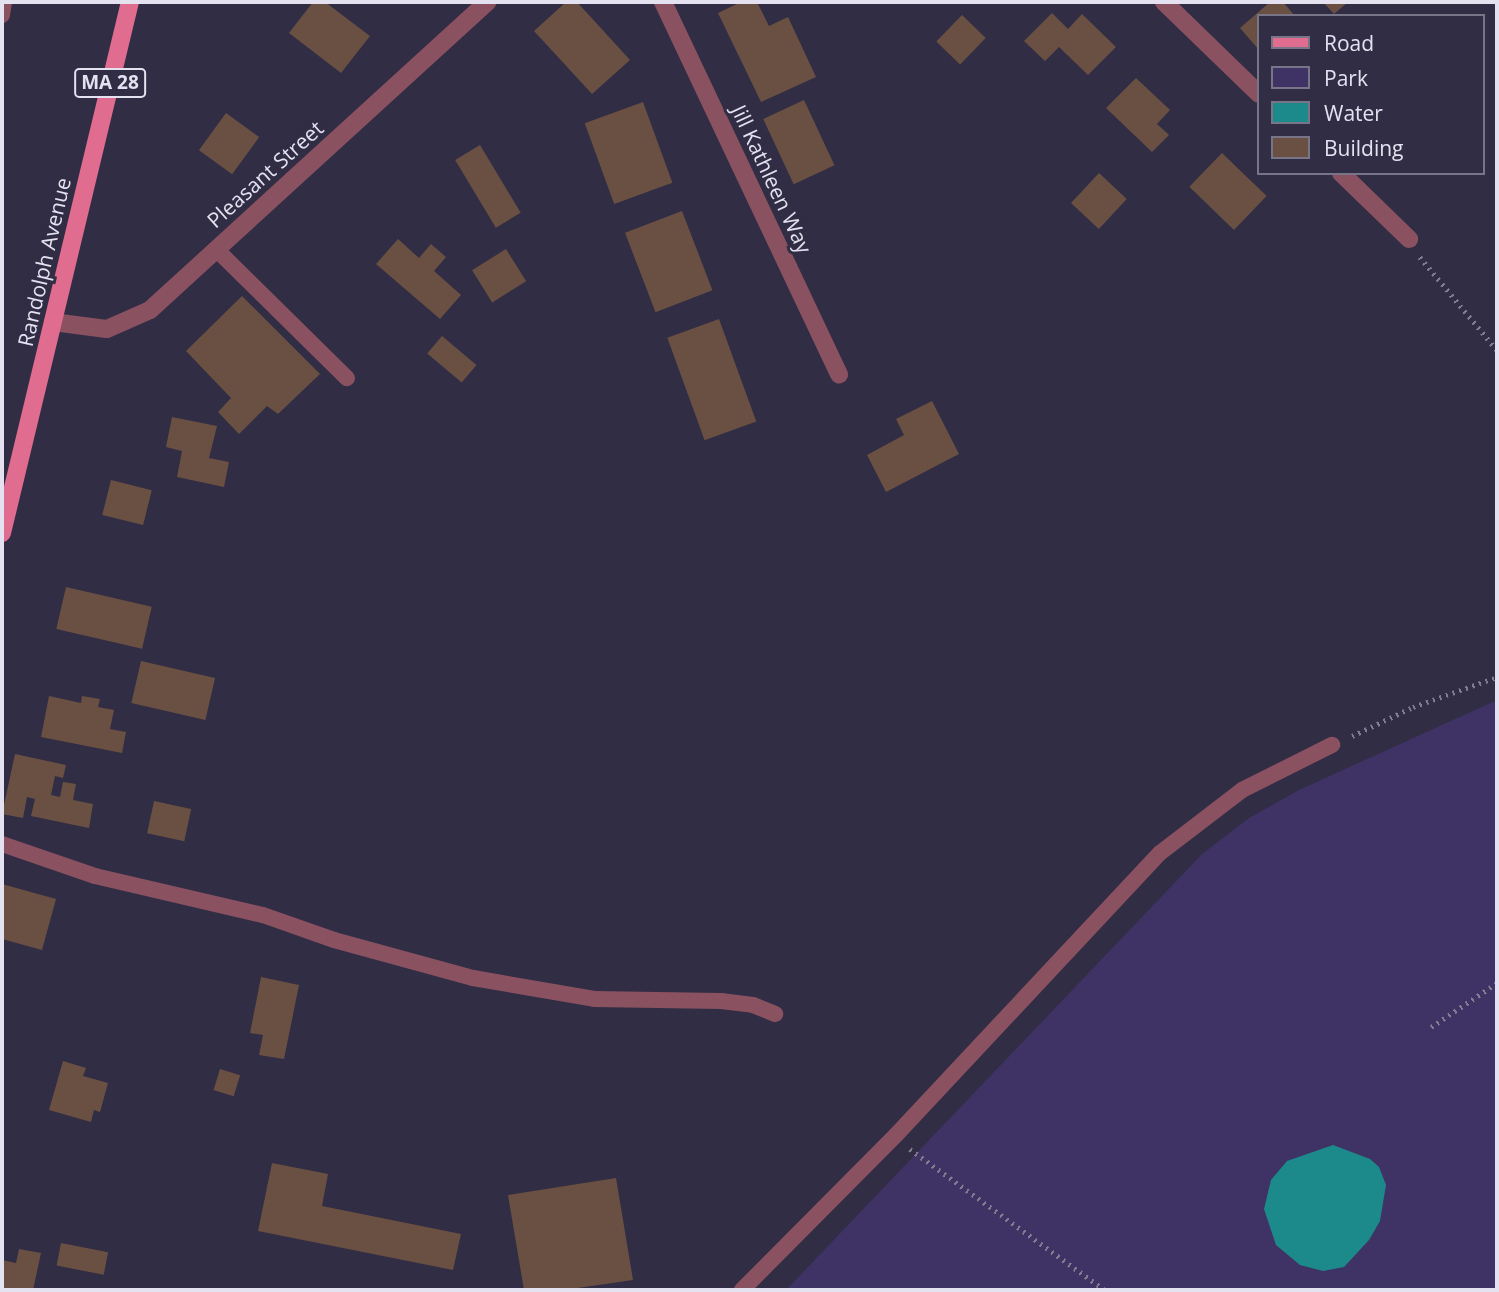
<!DOCTYPE html>
<style>
body{margin:0}
#map{position:relative;width:1499px;height:1292px;overflow:hidden;background:#312d44;font-family:"Open Sans",sans-serif}
div>[style]{position:absolute}
[style*='--x']{left:calc(var(--x)*1px);top:calc(var(--y)*1px);width:calc(var(--w)*1px);rotate:calc(var(--a)*1deg)}
.green>*{inset:0;background:#3f3265}
.water>*{inset:0;background:#1c8a8a}
.building>*{inset:0;background:#6a5042;transform-origin:0 0}
.path>*{height:4.5px;margin-top:-2.25px;transform-origin:0;background:repeating-linear-gradient(90deg,#807d91 0 2px,transparent 0 7px)}
.lane>*{height:16px;margin:-8px;padding:0 8px;transform-origin:8px;border-radius:8px;background:#8a5161}
.street>*{height:18px;margin:-9px;padding:0 9px;transform-origin:9px;border-radius:9px;background:#8a5161}
.primary>*{height:18px;margin:-9px;padding:0 9px;transform-origin:9px;border-radius:9px;background:#e06c90}
span{translate:-50% -50%;white-space:nowrap;text-align:center;line-height:1.15;-webkit-text-stroke:6px #312d44;paint-order:stroke}
.shield-label span{padding:2px 5px;background:#312d44;border:2px solid;border-radius:5px;-webkit-text-stroke-width:0}
.shield-label{font-size:19px;color:#e4e2f1;font-weight:700}
.street-label{font-size:21px;color:#e4e2f1}
.frame{position:absolute;inset:0;border:4px solid #e4e2f1;pointer-events:none}
.legend{position:absolute;left:1257px;top:14px;width:228px;height:161px;box-sizing:border-box;background:#312d44;border:2px solid #797589;margin:0;padding:9px 12px;list-style:none;font-size:21px;color:#e4e2f1}
.legend li{display:flex;align-items:center;gap:14px;height:35px}
.legend b{width:35px;border:2px solid #797589}
</style>
<div id="map">
<div class="green">
<div style="clip-path:polygon(1497px 700px,1497px 1290px,786px 1290px,1202px 854px,1249px 818px,1299px 790px)"></div>
</div>
<div class="water">
<div style="clip-path:polygon(1333px 1145px,1370px 1159px,1379px 1167px,1386px 1185px,1380px 1221px,1369px 1240px,1344px 1267px,1323px 1271px,1300px 1265px,1276px 1245px,1264px 1209px,1271px 1180px,1287px 1161px)"></div>
</div>
<div class="building">
<div style="clip-path:polygon(313px 2px,325px 2px,370px 36px,341px 73px,289px 33px)"></div>
<div style="clip-path:polygon(566px 2px,577px 2px,630px 60px,592px 94px,534px 31px)"></div>
<div style="clip-path:polygon(741px 2px,757px 2px,769px 26px,788px 17px,816px 77px,761px 102px,718px 13px)"></div>
<div style="clip-path:polygon(1270px 2px,1283px 2px,1295px 16px,1259px 16px,1259px 50px,1240px 28px)"></div>
<div style="clip-path:polygon(1323px 2px,1348px 2px,1334px 14px)"></div>
<div style="clip-path:polygon(1052px 13px,1068px 29px,1082px 14px,1116px 47px,1088px 75px,1059px 47px,1045px 61px,1024px 41px)"></div>
<div style="left:962px;top:15px;width:33px;height:37px;rotate:44deg"></div>
<div style="clip-path:polygon(1136px 78px,1170px 110px,1157px 124px,1169px 135px,1152px 152px,1106px 108px)"></div>
<div style="left:804px;top:100px;width:72px;height:45px;rotate:65deg"></div>
<div style="left:643px;top:102px;width:86px;height:62px;rotate:70deg"></div>
<div style="left:226px;top:113px;width:41px;height:46px;rotate:36deg"></div>
<div style="left:480px;top:145px;width:79px;height:29px;rotate:59deg"></div>
<div style="left:1222px;top:153px;width:62px;height:47px;rotate:44deg"></div>
<div style="left:1099px;top:173px;width:38px;height:41px;rotate:43deg"></div>
<div style="left:682px;top:211px;width:85px;height:61px;rotate:69deg"></div>
<div style="clip-path:polygon(398px 239px,419px 258px,431px 244px,446px 257px,434px 271px,461px 295px,440px 319px,376px 264px)"></div>
<div style="left:506px;top:249px;width:38px;height:40px;rotate:58deg"></div>
<div style="clip-path:polygon(242px 296px,320px 374px,278px 414px,267px 406px,239px 434px,218px 412px,231px 398px,186px 351px)"></div>
<div style="left:719px;top:319px;width:109px;height:55px;rotate:70deg"></div>
<div style="left:442px;top:336px;width:45px;height:23px;rotate:40deg"></div>
<div style="clip-path:polygon(932px 401px,959px 454px,886px 492px,867px 455px,904px 435px,896px 419px)"></div>
<div style="clip-path:polygon(172px 417px,217px 426px,209px 458px,229px 462px,224px 487px,177px 477px,182px 451px,166px 447px)"></div>
<div style="left:111px;top:480px;width:42px;height:36px;rotate:14deg"></div>
<div style="left:66px;top:587px;width:88px;height:43px;rotate:13deg"></div>
<div style="left:141px;top:661px;width:76px;height:43px;rotate:13deg"></div>
<div style="clip-path:polygon(49px 696px,81px 703px,82px 696px,100px 699px,98px 707px,114px 710px,110px 729px,126px 732px,122px 753px,41px 737px)"></div>
<div style="clip-path:polygon(15px 754px,66px 765px,63px 778px,55px 776px,51px 795px,60px 797px,63px 782px,76px 784px,73px 800px,93px 804px,89px 828px,31px 816px,35px 799px,27px 797px,23px 818px,2px 814px)"></div>
<div style="left:154px;top:801px;width:38px;height:33px;rotate:12deg"></div>
<div style="clip-path:polygon(2px 884px,56px 899px,42px 950px,2px 939px)"></div>
<div style="clip-path:polygon(261px 977px,299px 985px,284px 1059px,259px 1055px,263px 1035px,250px 1033px)"></div>
<div style="clip-path:polygon(63px 1061px,86px 1068px,83px 1076px,108px 1083px,100px 1112px,94px 1110px,91px 1122px,49px 1110px)"></div>
<div style="left:220px;top:1069px;width:21px;height:22px;rotate:17deg"></div>
<div style="clip-path:polygon(272px 1163px,328px 1174px,322px 1206px,461px 1234px,453px 1270px,258px 1231px)"></div>
<div style="clip-path:polygon(616px 1178px,633px 1280px,564px 1290px,524px 1290px,508px 1195px)"></div>
<div style="left:61px;top:1243px;width:48px;height:23px;rotate:11deg"></div>
<div style="clip-path:polygon(19px 1249px,41px 1253px,33px 1290px,2px 1290px,2px 1260px,16px 1263px)"></div>
</div>
<div class="path">
<div style="--x:1420;--y:257;--w:121;--a:50.4"></div>
<div style="--x:1352;--y:736;--w:68;--a:-25.4"></div>
<div style="--x:1413;--y:707;--w:89;--a:-19.7"></div>
<div style="--x:1431;--y:1027;--w:79;--a:-33.7"></div>
<div style="--x:910;--y:1149;--w:241;--a:35.9"></div>
</div>
<div class="lane">
<div style="--x:2;--y:15;--w:13;--a:-81"></div>
<div style="--x:216;--y:249;--w:184;--a:44.6"></div>
<div style="--x:2;--y:844;--w:98;--a:19"></div>
<div style="--x:95;--y:876;--w:172;--a:13.1"></div>
<div style="--x:263;--y:915;--w:75;--a:19.4"></div>
<div style="--x:334;--y:940;--w:144;--a:15.3"></div>
<div style="--x:473;--y:978;--w:123;--a:9.8"></div>
<div style="--x:594;--y:999;--w:127;--a:0.9"></div>
<div style="--x:721;--y:1001;--w:32;--a:7"></div>
<div style="--x:753;--y:1005;--w:24;--a:22"></div>
<div style="--x:742;--y:1290;--w:218;--a:-45.2"></div>
<div style="--x:896;--y:1135;--w:386;--a:-46.9"></div>
<div style="--x:1160;--y:853;--w:103;--a:-37.5"></div>
<div style="--x:1242;--y:790;--w:101;--a:-26.6"></div>
</div>
<div class="street">
<div style="--x:663;--y:2;--w:412;--a:64.7"></div>
<div style="--x:1164;--y:2;--w:132;--a:44.1"></div>
<div style="--x:1341;--y:173;--w:95;--a:44.1"></div>
<div style="--x:53;--y:322;--w:54;--a:7.4"></div>
<div style="--x:107;--y:329;--w:47;--a:-23.8"></div>
<div style="--x:150;--y:310;--w:457;--a:-42.4"></div>
</div>
<div class="primary">
<div style="--x:2;--y:533;--w:546;--a:-76.45"></div>
</div>
<div class="shield-label">
<span style="left:110px;top:83px">MA 28</span>
</div>
<div class="street-label">
<span style="left:265px;top:174px;rotate:-42deg">Pleasant Street</span>
<span style="left:772px;top:179px;rotate:65deg">Jill Kathleen Way</span>
<span style="left:44px;top:262px;rotate:-77deg">Randolph Avenue</span>
</div>
<div class="frame"></div>
<ul class="legend">
<li><b style="height:9px;background:#e06c90"></b>Road</li>
<li><b style="height:19px;background:#3f3265"></b>Park</li>
<li><b style="height:19px;background:#1c8a8a"></b>Water</li>
<li><b style="height:19px;background:#6a5042"></b>Building</li>
</ul>
</div>
